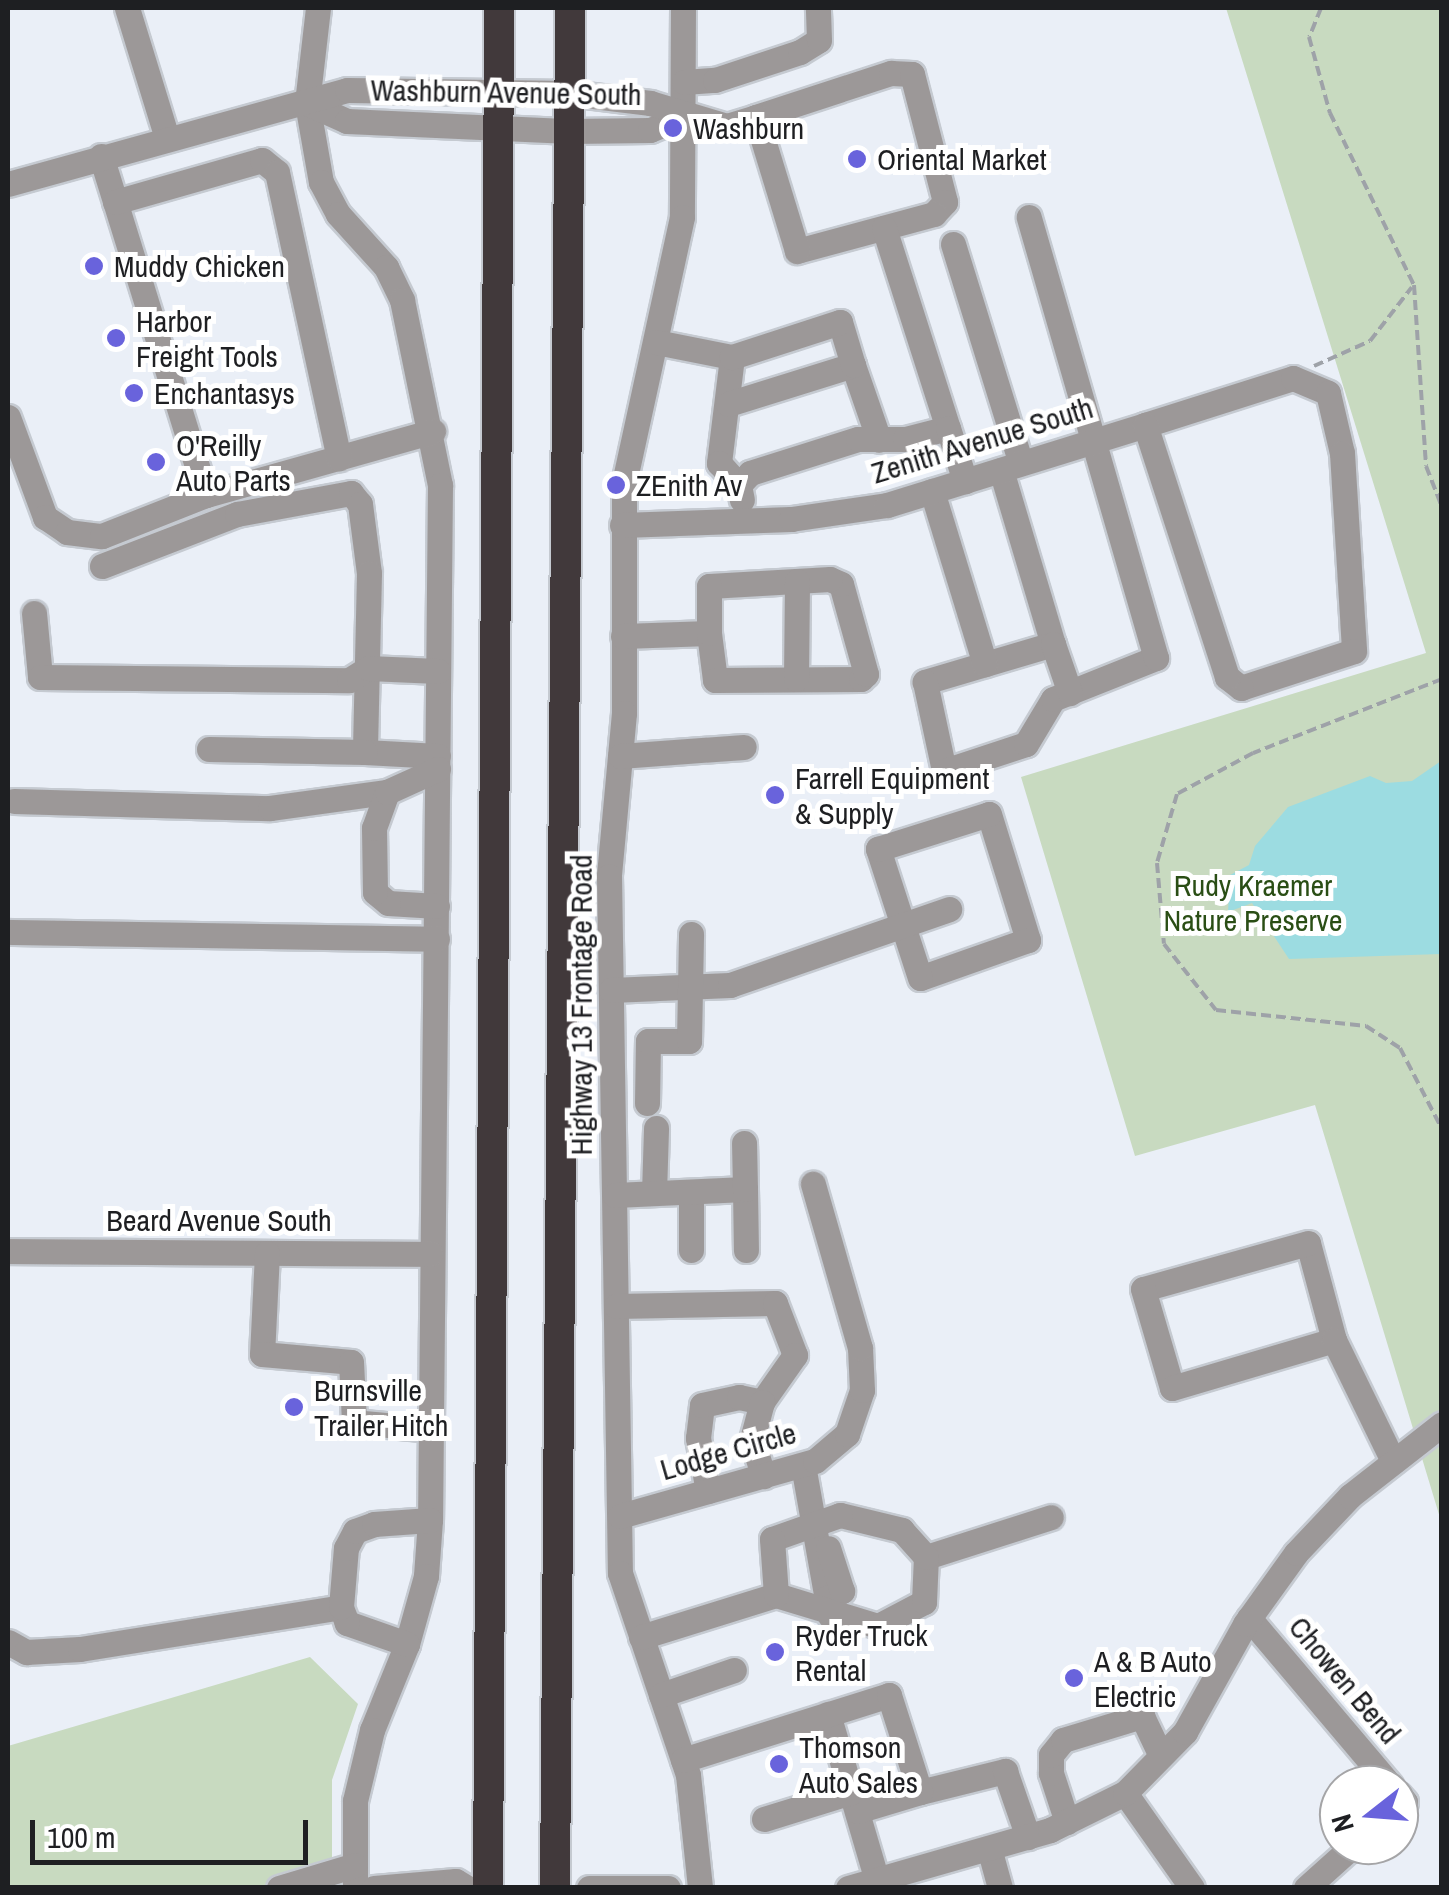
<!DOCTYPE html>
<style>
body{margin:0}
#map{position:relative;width:1449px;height:1895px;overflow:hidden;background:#eaeff7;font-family:"Archivo Narrow",sans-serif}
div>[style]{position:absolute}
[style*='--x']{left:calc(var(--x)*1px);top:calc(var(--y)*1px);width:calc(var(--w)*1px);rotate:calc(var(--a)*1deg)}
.green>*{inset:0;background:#c8dac0}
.water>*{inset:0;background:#9cdce1}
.path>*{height:4px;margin-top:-2px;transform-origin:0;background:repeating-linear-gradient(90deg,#9ea2a8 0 10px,transparent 0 15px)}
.roads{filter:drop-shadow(2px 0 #c5cad1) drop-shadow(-2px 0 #c5cad1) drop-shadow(0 2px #c5cad1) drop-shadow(0 -2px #c5cad1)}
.minor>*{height:25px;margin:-12.5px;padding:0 12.5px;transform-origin:12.5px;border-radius:12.5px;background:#9c9898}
.highway>*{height:30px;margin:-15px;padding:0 15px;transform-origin:15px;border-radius:15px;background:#41393b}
.dots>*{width:28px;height:28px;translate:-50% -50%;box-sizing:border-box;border:5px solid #fff;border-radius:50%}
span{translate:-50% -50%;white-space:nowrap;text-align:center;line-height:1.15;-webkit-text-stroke:10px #fff;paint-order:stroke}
.street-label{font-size:30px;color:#1e1f22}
.poi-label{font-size:30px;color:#1e1f22}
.left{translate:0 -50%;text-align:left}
.park-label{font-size:30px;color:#2a4e15}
.frame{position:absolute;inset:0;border:10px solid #1e1f22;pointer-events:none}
.north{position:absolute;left:1319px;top:1765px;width:100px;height:100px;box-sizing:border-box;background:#fff;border:2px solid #a5a5a7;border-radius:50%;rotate:253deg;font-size:28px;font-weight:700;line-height:40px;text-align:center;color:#1e1f22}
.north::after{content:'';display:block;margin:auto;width:35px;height:45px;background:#6963dc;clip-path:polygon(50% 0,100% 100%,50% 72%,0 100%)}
.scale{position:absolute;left:30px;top:1820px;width:278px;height:45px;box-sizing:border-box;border:5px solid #1e1f22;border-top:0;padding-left:12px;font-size:30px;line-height:35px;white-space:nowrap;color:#1e1f22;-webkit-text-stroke:8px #fff;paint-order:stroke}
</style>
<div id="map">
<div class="green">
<div style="clip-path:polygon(1226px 8px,1441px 8px,1441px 1521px,1315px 1105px,1135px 1156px,1021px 777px,1426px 653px)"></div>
<div style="clip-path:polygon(310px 1657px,358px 1704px,332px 1780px,332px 1887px,8px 1888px,8px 1746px)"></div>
</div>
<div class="water">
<div style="clip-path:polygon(1441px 761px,1441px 954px,1289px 959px,1252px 903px,1228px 912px,1230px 875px,1249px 865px,1255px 846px,1288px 807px,1370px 776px,1386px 783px,1412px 781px)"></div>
</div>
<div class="path">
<div style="--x:1321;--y:8;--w:31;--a:112"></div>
<div style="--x:1309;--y:37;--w:79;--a:74.6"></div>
<div style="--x:1330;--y:113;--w:191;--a:64"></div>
<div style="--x:1414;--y:285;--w:181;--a:86.2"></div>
<div style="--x:1426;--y:466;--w:44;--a:68.7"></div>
<div style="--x:1314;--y:366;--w:61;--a:-24.1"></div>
<div style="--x:1370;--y:341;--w:68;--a:-52.1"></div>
<div style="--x:1442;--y:679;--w:203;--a:158.6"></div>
<div style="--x:1253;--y:753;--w:86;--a:151.7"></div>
<div style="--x:1177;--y:794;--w:72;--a:106.2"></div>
<div style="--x:1157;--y:863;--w:81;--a:85.1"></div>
<div style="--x:1164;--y:944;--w:84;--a:51.8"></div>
<div style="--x:1216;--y:1010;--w:151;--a:6.1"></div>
<div style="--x:1366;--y:1026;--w:40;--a:32.9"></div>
<div style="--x:1400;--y:1048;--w:91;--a:62.6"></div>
</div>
<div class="roads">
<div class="minor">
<div style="--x:127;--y:8;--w:136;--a:72.9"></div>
<div style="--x:318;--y:8;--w:96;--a:96.6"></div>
<div style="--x:307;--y:103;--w:80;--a:80"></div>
<div style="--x:321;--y:182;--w:36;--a:62"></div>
<div style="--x:338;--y:214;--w:72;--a:47.8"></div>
<div style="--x:386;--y:267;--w:37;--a:64"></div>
<div style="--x:402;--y:300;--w:189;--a:78.4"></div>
<div style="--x:440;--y:485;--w:1035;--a:90.55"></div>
<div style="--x:430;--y:1520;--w:56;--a:94.1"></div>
<div style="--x:426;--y:1576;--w:71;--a:105.6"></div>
<div style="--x:407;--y:1644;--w:93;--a:112.1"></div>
<div style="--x:372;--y:1730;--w:73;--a:103.5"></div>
<div style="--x:355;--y:1801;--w:87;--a:90"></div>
<div style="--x:683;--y:8;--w:209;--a:90.3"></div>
<div style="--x:682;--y:217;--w:273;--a:102.3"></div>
<div style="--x:624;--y:484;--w:229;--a:90"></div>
<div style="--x:624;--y:713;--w:164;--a:95.3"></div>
<div style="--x:609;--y:876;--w:697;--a:89.1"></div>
<div style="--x:620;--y:1573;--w:213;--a:71.4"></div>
<div style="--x:688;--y:1775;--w:114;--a:83.9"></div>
<div style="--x:684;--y:82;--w:31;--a:-4"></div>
<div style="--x:715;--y:80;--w:89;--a:-18.2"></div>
<div style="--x:800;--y:52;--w:22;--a:-32"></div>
<div style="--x:819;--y:40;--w:32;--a:-92"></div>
<div style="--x:307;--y:103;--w:44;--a:24.2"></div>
<div style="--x:347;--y:121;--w:223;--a:2.6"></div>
<div style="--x:570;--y:131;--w:80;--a:-0.7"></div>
<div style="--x:650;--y:130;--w:35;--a:-22"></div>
<div style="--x:101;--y:156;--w:355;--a:72.8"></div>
<div style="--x:206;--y:495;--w:236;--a:-15.7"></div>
<div style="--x:8;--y:184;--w:352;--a:-15.5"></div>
<div style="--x:347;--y:90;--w:222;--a:0.8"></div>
<div style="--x:569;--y:93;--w:82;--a:7"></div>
<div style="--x:650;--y:103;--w:80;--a:16.6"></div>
<div style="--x:727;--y:126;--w:30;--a:-17"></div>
<div style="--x:756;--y:117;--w:142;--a:-18.1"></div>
<div style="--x:891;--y:73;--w:21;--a:3"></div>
<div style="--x:912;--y:74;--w:132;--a:75.5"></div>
<div style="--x:945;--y:202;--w:16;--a:133"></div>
<div style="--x:934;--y:214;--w:142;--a:164.9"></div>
<div style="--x:797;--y:251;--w:140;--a:-107"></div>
<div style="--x:115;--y:202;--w:153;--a:-15.9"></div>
<div style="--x:262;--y:160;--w:19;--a:39"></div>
<div style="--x:277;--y:172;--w:293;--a:77.8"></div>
<div style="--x:884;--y:228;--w:210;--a:72.3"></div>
<div style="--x:953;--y:244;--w:229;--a:72.8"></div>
<div style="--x:656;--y:342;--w:77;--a:11.2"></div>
<div style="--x:732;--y:357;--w:107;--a:97"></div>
<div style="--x:719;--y:463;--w:30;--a:48"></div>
<div style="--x:739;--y:485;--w:15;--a:79"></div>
<div style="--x:853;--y:365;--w:79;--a:70.9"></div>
<div style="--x:728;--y:404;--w:131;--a:-17.3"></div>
<div style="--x:853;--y:365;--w:45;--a:-106.8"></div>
<div style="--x:840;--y:322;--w:114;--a:162"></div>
<div style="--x:8;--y:417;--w:107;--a:69.7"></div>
<div style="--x:45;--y:517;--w:27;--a:34"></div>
<div style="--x:67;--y:532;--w:35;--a:7"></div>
<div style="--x:102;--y:536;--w:112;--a:-21.5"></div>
<div style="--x:1001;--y:470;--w:182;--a:73.4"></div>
<div style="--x:1053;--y:644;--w:134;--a:163.5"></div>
<div style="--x:925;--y:682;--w:91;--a:77.9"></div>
<div style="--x:944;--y:771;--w:86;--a:-18.2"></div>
<div style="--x:1026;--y:744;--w:52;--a:-59"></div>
<div style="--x:1053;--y:699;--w:111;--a:-21.7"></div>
<div style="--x:1156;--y:658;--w:459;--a:-106.1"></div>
<div style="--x:739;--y:485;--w:16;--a:-47"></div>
<div style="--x:750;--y:473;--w:113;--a:-17.5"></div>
<div style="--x:858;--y:439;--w:47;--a:0"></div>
<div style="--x:905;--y:439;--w:44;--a:-14.3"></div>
<div style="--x:948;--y:428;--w:56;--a:72.2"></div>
<div style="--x:932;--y:491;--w:181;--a:73"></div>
<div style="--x:622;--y:525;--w:169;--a:-2"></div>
<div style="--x:791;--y:519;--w:97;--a:-8.3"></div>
<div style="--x:887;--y:505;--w:270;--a:-17.2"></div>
<div style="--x:1145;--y:425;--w:155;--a:-17.6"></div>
<div style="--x:1293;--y:378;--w:38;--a:23"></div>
<div style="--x:1328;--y:393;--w:62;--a:76.9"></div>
<div style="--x:1342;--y:453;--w:198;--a:86.5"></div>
<div style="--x:1354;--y:651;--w:119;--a:161.9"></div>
<div style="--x:1241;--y:688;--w:18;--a:-142"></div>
<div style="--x:1227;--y:677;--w:265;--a:-108"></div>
<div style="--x:102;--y:566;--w:145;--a:-21.1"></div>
<div style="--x:237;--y:514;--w:116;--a:-10.4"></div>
<div style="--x:351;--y:493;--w:14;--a:51"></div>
<div style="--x:360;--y:504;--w:70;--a:82.6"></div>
<div style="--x:369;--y:573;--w:179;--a:91.3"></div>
<div style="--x:365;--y:752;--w:73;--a:3.1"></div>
<div style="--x:34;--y:613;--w:64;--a:84.6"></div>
<div style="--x:40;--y:677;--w:309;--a:0.6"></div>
<div style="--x:349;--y:680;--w:22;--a:-32"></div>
<div style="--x:368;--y:668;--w:70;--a:2.5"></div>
<div style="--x:623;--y:636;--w:86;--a:-2"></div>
<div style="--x:709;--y:633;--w:47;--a:82.7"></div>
<div style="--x:715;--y:680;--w:146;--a:-0.4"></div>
<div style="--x:861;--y:679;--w:7;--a:-45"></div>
<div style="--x:866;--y:674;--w:93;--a:-105.5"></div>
<div style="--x:841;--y:584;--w:12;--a:-156"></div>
<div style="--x:830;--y:579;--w:121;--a:176.7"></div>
<div style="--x:709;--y:586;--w:47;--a:90"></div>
<div style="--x:1053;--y:644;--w:52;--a:70.9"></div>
<div style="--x:796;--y:679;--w:98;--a:-89.4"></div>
<div style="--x:209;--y:749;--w:156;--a:1.1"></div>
<div style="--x:620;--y:756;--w:124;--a:-4.2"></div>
<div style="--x:14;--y:801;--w:256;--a:1.6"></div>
<div style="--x:270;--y:808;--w:118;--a:-7.8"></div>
<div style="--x:989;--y:814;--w:132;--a:72.8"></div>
<div style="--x:1028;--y:940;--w:114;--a:160.6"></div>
<div style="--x:920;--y:978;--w:136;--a:-108"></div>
<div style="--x:878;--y:849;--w:116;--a:-17.5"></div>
<div style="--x:437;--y:906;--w:49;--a:-176.5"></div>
<div style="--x:388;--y:903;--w:17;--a:-140"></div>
<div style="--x:375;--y:892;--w:64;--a:-90.9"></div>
<div style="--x:374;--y:828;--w:38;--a:-70"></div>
<div style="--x:387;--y:792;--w:56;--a:-24.3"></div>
<div style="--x:8;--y:932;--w:429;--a:0.9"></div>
<div style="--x:611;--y:990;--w:119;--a:-2.4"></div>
<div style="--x:730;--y:985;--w:232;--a:-19.1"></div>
<div style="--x:647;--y:1103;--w:62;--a:-89.1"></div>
<div style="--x:648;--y:1041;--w:41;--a:0"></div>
<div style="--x:689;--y:1041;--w:107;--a:-88.9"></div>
<div style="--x:745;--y:1189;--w:61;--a:89.1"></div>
<div style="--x:691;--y:1192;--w:58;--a:90"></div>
<div style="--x:654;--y:1193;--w:65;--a:-88.2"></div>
<div style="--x:615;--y:1195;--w:130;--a:-2.6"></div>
<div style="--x:745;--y:1189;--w:46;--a:-91.2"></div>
<div style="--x:8;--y:1251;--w:422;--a:0.4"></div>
<div style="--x:267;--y:1253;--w:101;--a:92.8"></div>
<div style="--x:262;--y:1354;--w:89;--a:5.1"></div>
<div style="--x:351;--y:1362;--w:60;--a:87.1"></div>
<div style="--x:354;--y:1422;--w:77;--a:5.2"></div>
<div style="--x:616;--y:1306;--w:159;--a:-1.1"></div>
<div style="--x:775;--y:1303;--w:56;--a:69"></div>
<div style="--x:795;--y:1355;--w:57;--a:125.1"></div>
<div style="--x:1334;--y:1340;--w:100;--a:-105"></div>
<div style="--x:1308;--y:1243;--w:171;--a:164.4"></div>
<div style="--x:1143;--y:1289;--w:103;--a:73.7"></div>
<div style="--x:1172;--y:1388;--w:169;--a:-16.5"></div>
<div style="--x:1334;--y:1340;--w:135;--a:64"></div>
<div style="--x:803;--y:1465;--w:153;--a:79.9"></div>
<div style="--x:708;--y:1491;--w:54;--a:-100.7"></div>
<div style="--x:698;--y:1438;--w:33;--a:-83"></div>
<div style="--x:702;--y:1405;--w:38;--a:-12"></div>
<div style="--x:739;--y:1397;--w:24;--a:12"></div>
<div style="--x:762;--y:1402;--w:38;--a:105"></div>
<div style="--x:752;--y:1439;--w:39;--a:73"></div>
<div style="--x:620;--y:1516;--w:203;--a:-15.8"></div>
<div style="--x:815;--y:1461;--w:42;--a:-40.2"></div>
<div style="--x:847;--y:1434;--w:46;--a:-71.2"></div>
<div style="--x:862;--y:1390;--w:42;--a:-92.7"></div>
<div style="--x:860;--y:1348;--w:171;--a:-106"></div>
<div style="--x:926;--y:1557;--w:131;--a:-17.7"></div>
<div style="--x:825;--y:1599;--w:19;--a:-25"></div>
<div style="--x:842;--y:1591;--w:45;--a:-108"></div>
<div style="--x:1249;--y:1618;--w:219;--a:49.8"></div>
<div style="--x:641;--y:1637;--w:141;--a:-17.3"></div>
<div style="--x:776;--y:1595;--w:107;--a:16.9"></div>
<div style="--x:878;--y:1626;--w:52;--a:-27.6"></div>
<div style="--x:924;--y:1602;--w:45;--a:-87.5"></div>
<div style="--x:926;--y:1557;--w:36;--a:-132"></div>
<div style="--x:902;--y:1530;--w:64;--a:-166.4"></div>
<div style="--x:840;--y:1515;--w:72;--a:160.6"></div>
<div style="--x:772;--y:1539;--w:56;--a:85.9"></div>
<div style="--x:8;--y:1642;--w:21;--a:29"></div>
<div style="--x:26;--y:1652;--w:54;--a:-3.2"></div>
<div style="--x:80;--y:1649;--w:264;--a:-9.1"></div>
<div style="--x:407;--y:1644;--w:64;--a:-160.7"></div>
<div style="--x:347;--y:1623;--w:17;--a:-111"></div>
<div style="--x:341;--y:1607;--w:59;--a:-85.2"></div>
<div style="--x:346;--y:1548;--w:19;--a:-62"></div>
<div style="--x:355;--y:1531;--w:20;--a:-20"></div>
<div style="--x:374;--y:1524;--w:56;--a:-4.1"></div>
<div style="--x:661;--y:1695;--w:77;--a:-18.9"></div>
<div style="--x:828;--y:1714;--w:174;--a:73.6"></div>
<div style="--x:683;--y:1760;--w:216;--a:-17.5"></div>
<div style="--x:889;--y:1695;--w:102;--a:72.3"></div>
<div style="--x:920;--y:1792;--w:88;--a:-13.9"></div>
<div style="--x:1005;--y:1771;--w:70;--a:70.8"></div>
<div style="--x:1125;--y:1793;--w:116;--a:54.8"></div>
<div style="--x:1399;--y:1795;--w:9;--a:49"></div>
<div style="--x:1405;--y:1802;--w:8;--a:140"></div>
<div style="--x:857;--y:1811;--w:66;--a:-16.8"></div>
<div style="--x:764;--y:1819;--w:91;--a:-17.2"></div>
<div style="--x:1067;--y:1822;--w:52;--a:-108.1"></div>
<div style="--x:1051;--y:1773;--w:18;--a:-90"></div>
<div style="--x:1051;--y:1755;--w:19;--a:-51"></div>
<div style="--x:1063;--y:1740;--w:83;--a:-16.9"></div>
<div style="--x:1142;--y:1716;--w:44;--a:64.6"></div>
<div style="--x:989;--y:1848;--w:41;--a:74.6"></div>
<div style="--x:279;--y:1888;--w:79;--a:-16.8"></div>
<div style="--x:374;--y:1888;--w:82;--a:-4.9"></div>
<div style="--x:456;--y:1881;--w:13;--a:32"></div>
<div style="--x:589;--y:1888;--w:79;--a:0"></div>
<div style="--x:848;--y:1888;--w:210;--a:-16"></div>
<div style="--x:1050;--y:1830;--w:84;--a:-26.3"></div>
<div style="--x:1125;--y:1793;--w:86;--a:-45.5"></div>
<div style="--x:1185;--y:1732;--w:124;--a:-60.9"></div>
<div style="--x:1245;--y:1624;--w:87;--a:-54.3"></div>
<div style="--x:1296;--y:1553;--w:79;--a:-46.5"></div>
<div style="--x:1350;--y:1496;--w:117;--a:-38"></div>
<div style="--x:1306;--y:1888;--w:64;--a:-41.9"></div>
</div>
<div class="highway">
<div style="--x:488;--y:1888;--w:1880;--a:-89.66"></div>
<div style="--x:555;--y:1888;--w:1880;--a:-89.54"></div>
</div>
</div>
<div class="dots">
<div style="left:673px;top:128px;background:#6963dc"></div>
<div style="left:857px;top:159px;background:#6963dc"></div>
<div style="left:94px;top:266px;background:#6963dc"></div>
<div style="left:116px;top:338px;background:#6963dc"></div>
<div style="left:134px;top:393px;background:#6963dc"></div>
<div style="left:156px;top:462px;background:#6963dc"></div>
<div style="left:616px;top:485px;background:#6963dc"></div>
<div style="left:775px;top:795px;background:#6963dc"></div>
<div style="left:294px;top:1407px;background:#6963dc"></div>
<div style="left:775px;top:1652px;background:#6963dc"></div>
<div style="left:1074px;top:1678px;background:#6963dc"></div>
<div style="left:779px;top:1764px;background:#6963dc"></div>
</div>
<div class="street-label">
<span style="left:506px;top:92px;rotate:1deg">Washburn Avenue South</span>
<span style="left:982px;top:440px;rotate:-17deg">Zenith Avenue South</span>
<span style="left:581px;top:1005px;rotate:-90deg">Highway 13 Frontage Road</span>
<span style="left:219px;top:1220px">Beard Avenue South</span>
<span style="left:728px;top:1451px;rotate:-16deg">Lodge Circle</span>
<span style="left:1345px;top:1680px;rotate:50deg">Chowen Bend</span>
</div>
<div class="poi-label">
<span class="left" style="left:693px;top:128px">Washburn</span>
<span class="left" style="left:877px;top:159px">Oriental Market</span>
<span class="left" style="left:114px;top:266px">Muddy Chicken</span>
<span class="left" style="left:136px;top:338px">Harbor<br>Freight Tools</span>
<span class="left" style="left:154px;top:393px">Enchantasys</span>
<span class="left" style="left:176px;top:462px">O'Reilly<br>Auto Parts</span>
<span class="left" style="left:636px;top:485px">ZEnith Av</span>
<span class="left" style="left:795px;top:795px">Farrell Equipment<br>&amp; Supply</span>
<span class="left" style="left:314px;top:1407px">Burnsville<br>Trailer Hitch</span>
<span class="left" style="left:795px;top:1652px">Ryder Truck<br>Rental</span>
<span class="left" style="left:1094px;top:1678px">A &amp; B Auto<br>Electric</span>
<span class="left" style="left:799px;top:1764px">Thomson<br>Auto Sales</span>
</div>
<div class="park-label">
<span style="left:1253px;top:902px">Rudy Kraemer<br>Nature Preserve</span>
</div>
<div class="frame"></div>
<div class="north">N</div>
<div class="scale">100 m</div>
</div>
